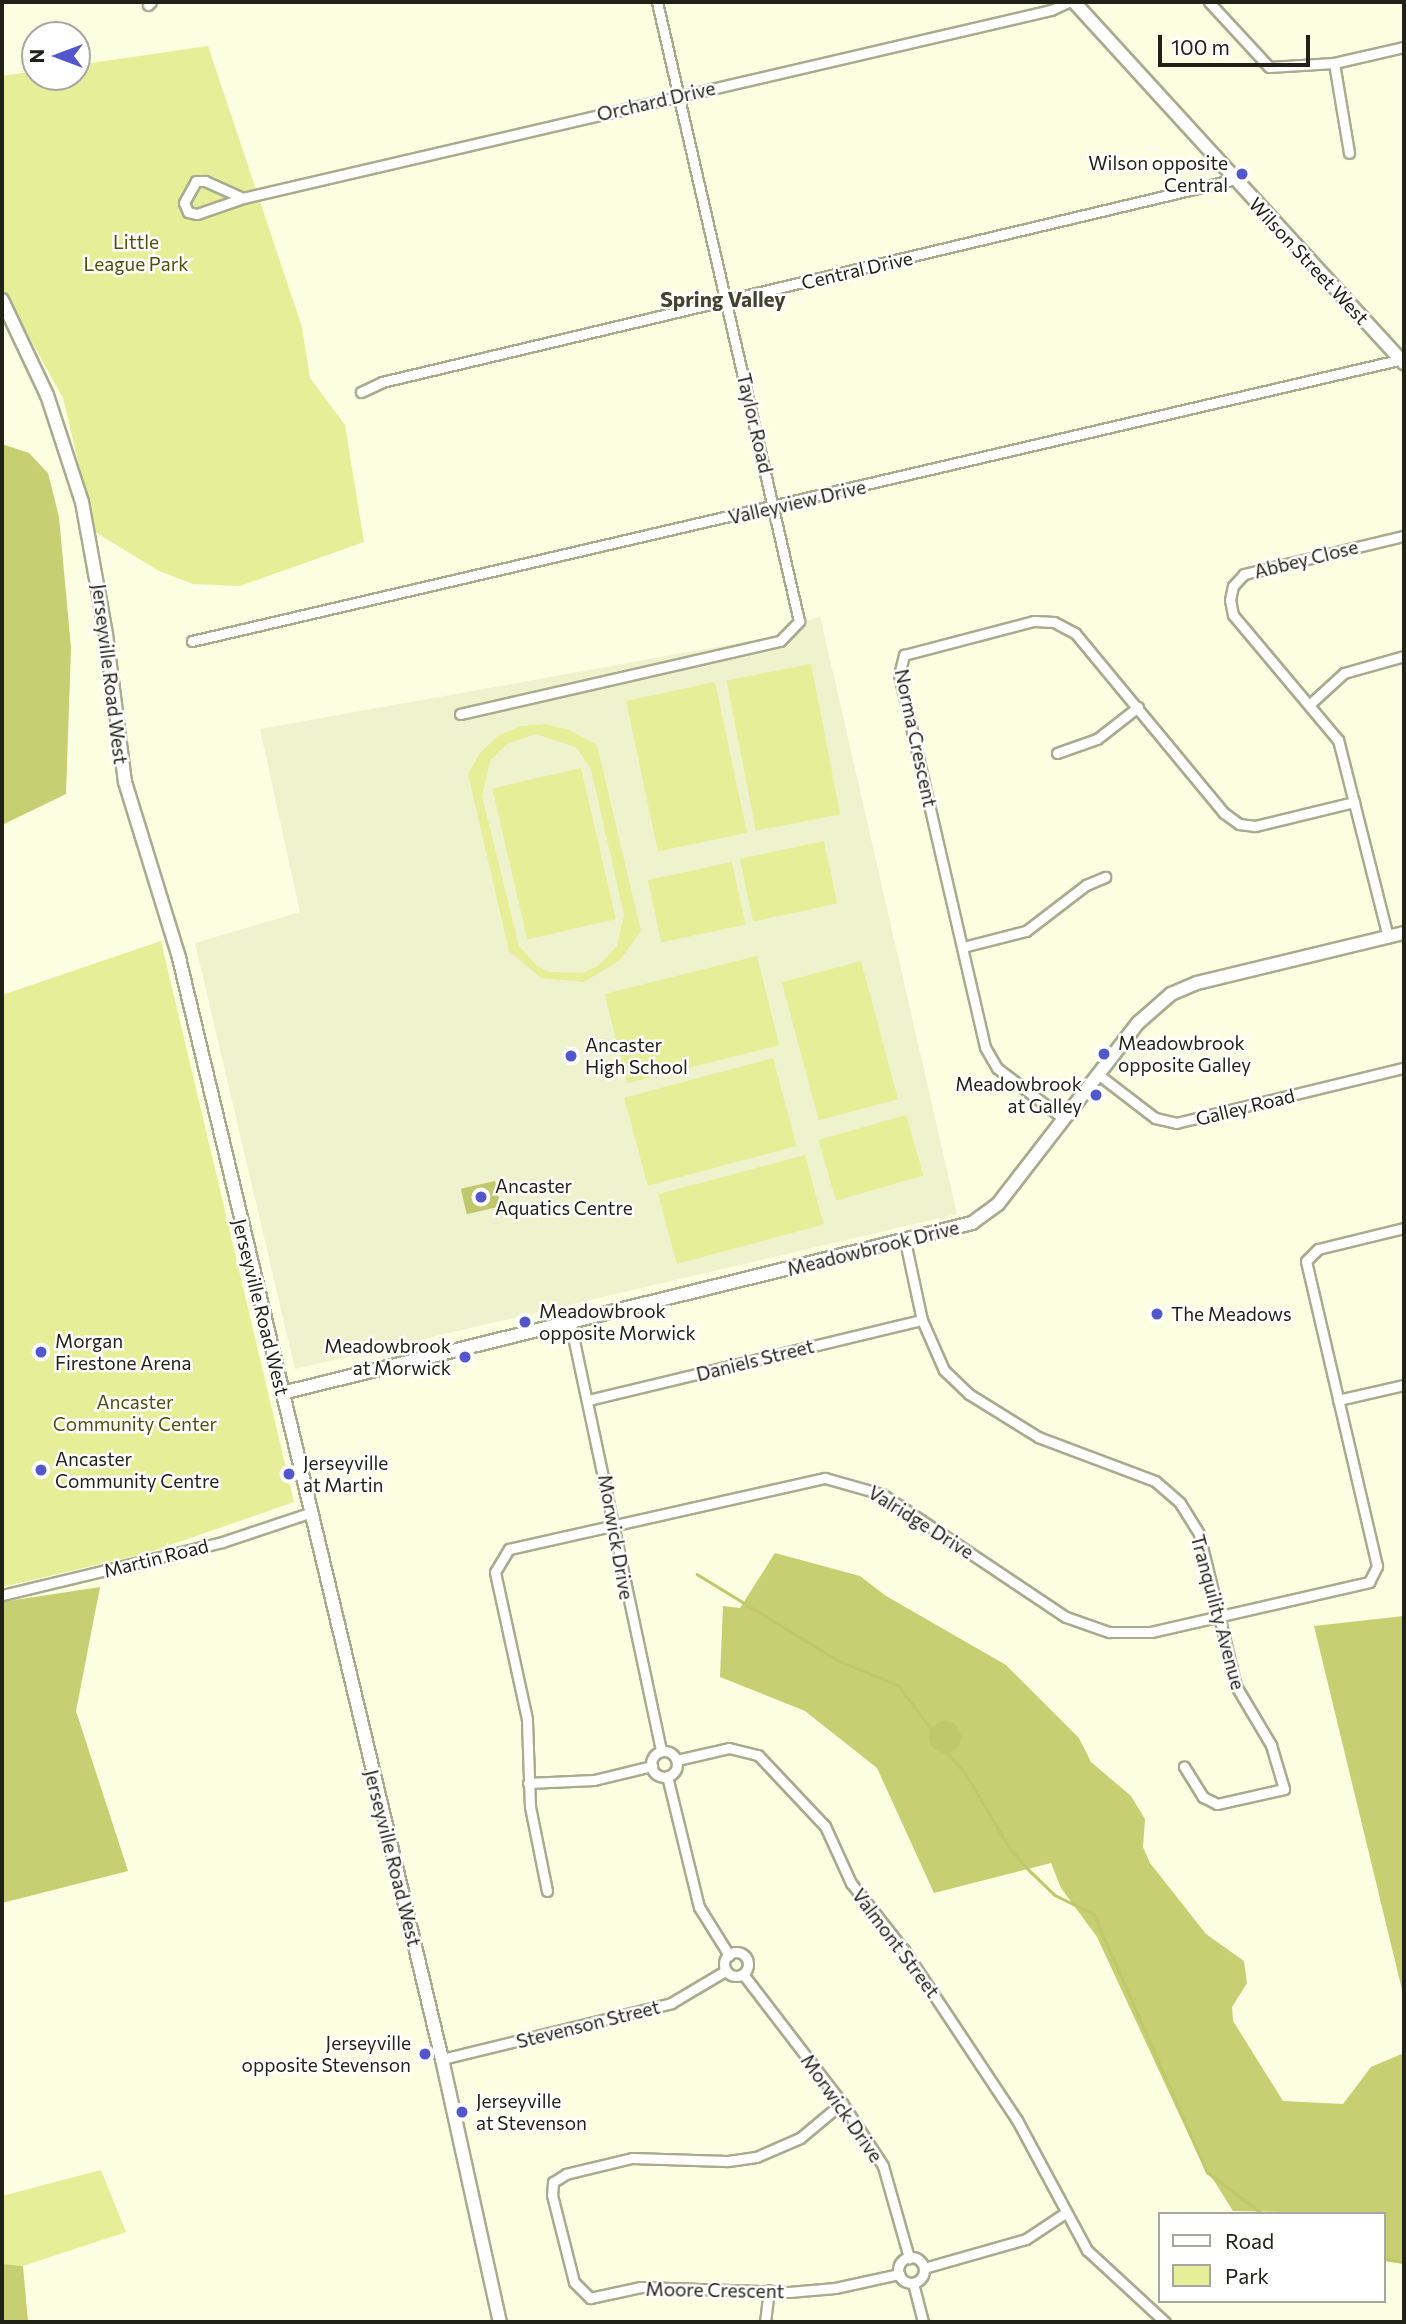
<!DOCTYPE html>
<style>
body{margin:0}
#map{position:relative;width:1406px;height:2324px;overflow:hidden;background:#fbfee0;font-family:Commissioner,sans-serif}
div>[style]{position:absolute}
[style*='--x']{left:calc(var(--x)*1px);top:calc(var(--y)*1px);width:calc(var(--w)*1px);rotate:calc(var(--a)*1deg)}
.built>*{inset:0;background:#eef3cd}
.green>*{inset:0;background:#e6ee97;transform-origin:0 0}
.forest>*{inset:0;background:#c7cf72}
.water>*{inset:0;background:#c0c86b;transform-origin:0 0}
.round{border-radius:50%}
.stream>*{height:2.5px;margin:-1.25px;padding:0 1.25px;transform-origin:1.25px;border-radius:1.25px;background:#c0c86b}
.roads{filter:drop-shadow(2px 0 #a8ac8f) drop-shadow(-2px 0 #a8ac8f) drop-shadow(0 2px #a8ac8f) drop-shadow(0 -2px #a8ac8f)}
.street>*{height:9px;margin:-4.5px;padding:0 4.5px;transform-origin:4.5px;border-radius:4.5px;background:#fff}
.street>.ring{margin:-4.5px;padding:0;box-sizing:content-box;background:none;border:9px solid #fff;border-radius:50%}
.secondary>*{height:12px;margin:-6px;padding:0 6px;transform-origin:6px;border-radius:6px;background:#fff}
.dots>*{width:19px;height:19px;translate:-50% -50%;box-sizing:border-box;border:4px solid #fff;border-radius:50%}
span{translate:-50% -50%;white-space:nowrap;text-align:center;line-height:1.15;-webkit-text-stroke:5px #fff;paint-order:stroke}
.street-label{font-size:19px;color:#212217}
.poi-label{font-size:19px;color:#212217}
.right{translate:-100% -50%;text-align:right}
.left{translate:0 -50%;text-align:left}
.park-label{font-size:19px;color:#4d5008}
.neighbourhood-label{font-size:21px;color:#41442b;font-weight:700}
.frame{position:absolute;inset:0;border:4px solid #212217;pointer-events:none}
.legend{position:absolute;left:1158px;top:2212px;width:228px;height:91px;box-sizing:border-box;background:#fff;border:2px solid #a6a7a2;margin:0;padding:9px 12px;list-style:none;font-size:21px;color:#212217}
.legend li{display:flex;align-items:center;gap:14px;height:35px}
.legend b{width:35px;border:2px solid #a6a7a2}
.north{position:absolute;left:21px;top:21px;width:70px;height:70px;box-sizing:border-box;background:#fff;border:2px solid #a6a7a2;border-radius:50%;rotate:270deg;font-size:19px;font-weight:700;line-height:28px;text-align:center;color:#212217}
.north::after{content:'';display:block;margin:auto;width:24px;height:32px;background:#5357cd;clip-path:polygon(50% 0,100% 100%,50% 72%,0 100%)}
.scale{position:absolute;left:1158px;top:35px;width:152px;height:32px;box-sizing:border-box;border:4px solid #212217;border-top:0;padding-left:9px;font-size:21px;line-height:24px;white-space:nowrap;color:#212217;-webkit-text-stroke:5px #fff;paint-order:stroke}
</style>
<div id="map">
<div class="built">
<div style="clip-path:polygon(820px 616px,957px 1214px,295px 1369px,195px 943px,300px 912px,260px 729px,795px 633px,807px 621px)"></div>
</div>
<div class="green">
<div style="clip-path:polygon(208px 46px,302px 327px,310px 378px,345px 425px,364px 542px,240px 586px,193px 584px,159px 571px,95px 532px,63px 398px,2px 288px,2px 76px,35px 71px,35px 77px,77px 77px,77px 65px)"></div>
<div style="left:811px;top:664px;width:153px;height:86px;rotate:79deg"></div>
<div style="left:715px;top:682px;width:154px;height:91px;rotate:78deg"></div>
<div style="clip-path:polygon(evenodd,545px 724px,569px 730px,597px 745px,641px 931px,620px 960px,584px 982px,541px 978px,509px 951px,468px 774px,480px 753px,498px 736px,521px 726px,545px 724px,536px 734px,576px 747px,591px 769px,624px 915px,617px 946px,598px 966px,582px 973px,550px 972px,537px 966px,519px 946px,482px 796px,490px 761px,507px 744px,536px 734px)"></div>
<div style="left:581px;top:768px;width:155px;height:91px;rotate:77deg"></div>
<div style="left:824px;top:841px;width:64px;height:86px;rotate:78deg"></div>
<div style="left:732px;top:862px;width:64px;height:86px;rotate:78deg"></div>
<div style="clip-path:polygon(161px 941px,294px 1502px,147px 1553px,2px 1587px,2px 995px)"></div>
<div style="left:757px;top:956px;width:92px;height:157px;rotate:76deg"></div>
<div style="left:861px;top:961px;width:143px;height:82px;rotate:75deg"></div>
<div style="left:773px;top:1058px;width:91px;height:154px;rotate:75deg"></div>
<div style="left:906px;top:1115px;width:63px;height:91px;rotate:74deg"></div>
<div style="left:805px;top:1155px;width:72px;height:152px;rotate:75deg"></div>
<div style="clip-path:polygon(101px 2170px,126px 2232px,23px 2266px,2px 2264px,2px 2196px)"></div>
</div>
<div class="forest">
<div style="clip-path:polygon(2px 444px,29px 453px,48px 473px,59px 517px,71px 648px,66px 794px,2px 825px)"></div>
<div style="clip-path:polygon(775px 1553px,860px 1576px,886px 1596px,1006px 1665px,1079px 1738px,1091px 1762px,1131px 1796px,1145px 1819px,1143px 1847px,1150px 1863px,1206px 1934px,1244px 1961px,1247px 1983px,1232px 2007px,1233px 2021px,1283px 2101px,1343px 2104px,1371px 2067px,1404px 2053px,1404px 2264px,1383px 2261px,1383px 2214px,1233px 2211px,1198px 2155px,1097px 1937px,1061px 1888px,1051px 1863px,934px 1893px,877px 1768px,805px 1711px,720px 1677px,723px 1606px,740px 1608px)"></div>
<div style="clip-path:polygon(100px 1587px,76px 1711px,128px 1871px,2px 1903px,2px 1602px)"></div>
<div style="clip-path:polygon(1404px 1616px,1404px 1998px,1314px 1626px)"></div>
<div style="clip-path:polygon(2px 2264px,23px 2266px,28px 2322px,2px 2322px)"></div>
</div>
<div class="water">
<div style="left:495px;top:1181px;width:26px;height:35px;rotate:77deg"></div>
<div class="round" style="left:929px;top:1721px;width:32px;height:32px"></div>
</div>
<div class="stream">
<div style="--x:697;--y:1574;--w:167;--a:31.5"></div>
<div style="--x:839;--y:1661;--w:64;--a:22.1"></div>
<div style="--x:898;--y:1685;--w:53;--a:52.7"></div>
<div style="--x:946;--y:1751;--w:30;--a:49"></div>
<div style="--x:966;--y:1774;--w:88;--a:59.4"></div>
<div style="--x:1011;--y:1850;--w:30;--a:48"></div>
<div style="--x:1031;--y:1872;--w:33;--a:44"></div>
<div style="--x:1055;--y:1895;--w:43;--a:26"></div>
<div style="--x:1094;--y:1914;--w:282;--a:66.3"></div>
<div style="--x:1207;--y:2172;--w:70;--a:36.9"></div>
<div style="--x:1383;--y:2258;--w:21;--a:11"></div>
</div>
<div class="roads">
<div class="street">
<div style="--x:1209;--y:2;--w:88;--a:47.3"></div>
<div style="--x:1269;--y:67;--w:65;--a:-3.5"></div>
<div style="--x:1334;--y:63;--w:72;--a:-12.9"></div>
<div style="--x:148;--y:5;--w:4;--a:-45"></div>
<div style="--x:1334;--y:63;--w:91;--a:80.5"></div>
<div style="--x:243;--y:198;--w:42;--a:-155.9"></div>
<div style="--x:205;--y:181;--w:9;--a:180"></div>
<div style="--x:196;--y:181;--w:25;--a:119"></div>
<div style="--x:184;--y:203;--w:10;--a:66"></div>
<div style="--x:188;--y:212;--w:9;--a:13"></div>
<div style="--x:197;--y:214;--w:49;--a:-19.2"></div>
<div style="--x:243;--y:198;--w:830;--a:-13.1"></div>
<div style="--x:1051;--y:10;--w:19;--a:-25"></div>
<div style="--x:361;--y:392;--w:23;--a:-25"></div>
<div style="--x:382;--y:382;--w:874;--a:-13.37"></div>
<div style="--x:192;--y:641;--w:1243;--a:-13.11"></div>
<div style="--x:1310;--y:704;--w:46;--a:-42.4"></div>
<div style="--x:1344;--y:673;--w:62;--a:-15.8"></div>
<div style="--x:460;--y:714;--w:328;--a:-12.9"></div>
<div style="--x:780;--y:641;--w:28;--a:-46"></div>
<div style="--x:799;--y:621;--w:635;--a:-102.92"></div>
<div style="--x:1057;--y:753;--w:42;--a:-19.3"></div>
<div style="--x:1097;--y:739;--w:52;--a:-38"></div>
<div style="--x:1388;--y:937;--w:203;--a:-104.2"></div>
<div style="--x:1338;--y:740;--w:163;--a:-130"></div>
<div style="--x:1233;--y:615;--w:15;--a:-101"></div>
<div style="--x:1230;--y:600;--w:14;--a:-78"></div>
<div style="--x:1233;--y:586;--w:16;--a:-47"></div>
<div style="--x:1244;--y:574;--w:164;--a:-13.4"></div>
<div style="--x:963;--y:947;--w:65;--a:-14.3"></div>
<div style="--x:1026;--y:931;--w:76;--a:-37.5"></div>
<div style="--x:1086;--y:885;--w:21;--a:-23"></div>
<div style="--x:1099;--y:1075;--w:71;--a:37.5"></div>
<div style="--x:1155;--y:1118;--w:22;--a:13"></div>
<div style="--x:1176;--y:1123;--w:235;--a:-13.6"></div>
<div style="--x:1064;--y:1119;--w:84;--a:-142.7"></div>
<div style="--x:997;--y:1068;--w:24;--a:-120"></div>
<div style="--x:985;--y:1047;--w:382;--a:-103"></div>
<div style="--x:899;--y:675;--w:21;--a:-76"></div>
<div style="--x:904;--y:655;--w:134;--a:-14.7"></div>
<div style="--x:1034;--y:621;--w:20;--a:3"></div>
<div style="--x:1054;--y:622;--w:24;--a:28"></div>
<div style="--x:1075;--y:633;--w:234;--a:50.4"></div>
<div style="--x:1224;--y:813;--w:19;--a:36"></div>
<div style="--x:1239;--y:824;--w:16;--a:7"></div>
<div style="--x:1255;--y:826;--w:102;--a:-13.6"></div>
<div style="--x:905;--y:1241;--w:81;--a:77.9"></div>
<div style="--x:922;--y:1320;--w:55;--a:66.3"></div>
<div style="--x:944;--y:1370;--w:35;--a:44"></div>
<div style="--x:969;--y:1394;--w:81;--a:31.9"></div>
<div style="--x:1038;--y:1437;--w:125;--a:20.6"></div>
<div style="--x:1155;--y:1481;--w:33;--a:41"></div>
<div style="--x:1180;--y:1503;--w:36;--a:58"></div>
<div style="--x:1199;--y:1534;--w:156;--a:76.3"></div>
<div style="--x:1236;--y:1686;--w:69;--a:59.3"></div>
<div style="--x:1271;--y:1745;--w:46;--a:73.5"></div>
<div style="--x:1284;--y:1789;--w:69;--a:167.4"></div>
<div style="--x:1217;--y:1804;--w:16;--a:-153"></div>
<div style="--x:1203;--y:1797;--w:36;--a:-122"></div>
<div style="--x:570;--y:1322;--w:439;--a:78"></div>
<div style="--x:588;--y:1400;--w:343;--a:-13.5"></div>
<div style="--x:1338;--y:1400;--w:68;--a:-12.8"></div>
<div style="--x:2;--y:1595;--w:226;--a:-13.5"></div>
<div style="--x:222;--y:1542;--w:92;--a:-18.4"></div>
<div class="ring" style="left:651px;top:1751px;width:17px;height:17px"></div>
<div style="--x:677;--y:1760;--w:53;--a:-13"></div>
<div style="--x:729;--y:1748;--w:30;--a:14"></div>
<div style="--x:758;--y:1755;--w:98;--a:46.7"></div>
<div style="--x:825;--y:1826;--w:63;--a:65.5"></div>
<div style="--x:851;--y:1883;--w:85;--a:51.7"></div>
<div style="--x:904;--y:1950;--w:204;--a:56.4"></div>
<div style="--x:1017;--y:2120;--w:148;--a:61.7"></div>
<div style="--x:1087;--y:2250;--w:106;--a:42.7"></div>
<div style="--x:667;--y:1776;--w:135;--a:76.3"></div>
<div style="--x:699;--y:1907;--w:57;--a:58"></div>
<div style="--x:528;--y:1783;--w:66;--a:-2.6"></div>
<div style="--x:594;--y:1780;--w:60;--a:-13.6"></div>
<div style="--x:547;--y:1891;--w:86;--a:-101.4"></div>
<div style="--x:530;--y:1807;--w:88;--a:-92"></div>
<div style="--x:527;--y:1719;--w:150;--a:-102.3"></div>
<div style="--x:495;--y:1572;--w:27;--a:-59"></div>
<div style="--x:509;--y:1549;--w:324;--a:-12.7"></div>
<div style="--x:825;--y:1478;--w:59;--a:15.7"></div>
<div style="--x:882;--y:1494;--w:221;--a:33.8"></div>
<div style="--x:1066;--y:1617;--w:46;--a:19.2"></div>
<div style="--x:1109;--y:1632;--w:42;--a:0"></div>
<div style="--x:1151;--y:1632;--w:224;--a:-12.9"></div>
<div style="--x:1369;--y:1582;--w:18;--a:-63"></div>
<div style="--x:1377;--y:1566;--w:313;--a:-103.1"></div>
<div style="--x:1306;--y:1261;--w:17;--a:-45"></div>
<div style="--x:1318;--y:1249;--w:89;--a:-13.7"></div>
<div class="ring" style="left:724px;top:1952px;width:15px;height:15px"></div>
<div style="--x:743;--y:1974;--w:163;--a:52.5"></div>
<div style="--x:842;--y:2103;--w:75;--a:56.9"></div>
<div style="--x:883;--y:2166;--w:96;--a:74.2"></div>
<div style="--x:442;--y:2059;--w:236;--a:-13.7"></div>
<div style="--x:671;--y:2003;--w:63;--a:-30.7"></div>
<div style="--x:842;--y:2103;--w:55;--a:140.2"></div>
<div style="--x:800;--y:2138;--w:48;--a:156.6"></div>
<div style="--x:756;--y:2157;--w:30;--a:172"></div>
<div style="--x:726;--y:2161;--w:94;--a:-178.2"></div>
<div style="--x:632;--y:2158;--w:68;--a:166.4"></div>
<div style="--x:566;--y:2174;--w:15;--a:148"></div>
<div style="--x:553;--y:2182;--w:13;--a:94"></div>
<div style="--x:552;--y:2195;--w:90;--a:75.8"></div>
<div style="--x:574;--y:2282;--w:23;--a:45"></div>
<div style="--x:590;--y:2298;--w:52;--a:-12.2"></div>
<div style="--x:641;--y:2287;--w:148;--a:1.9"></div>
<div style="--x:789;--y:2292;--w:46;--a:-5"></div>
<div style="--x:835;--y:2288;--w:66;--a:-12.3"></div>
<div class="ring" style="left:898px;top:2257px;width:17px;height:17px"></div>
<div style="--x:924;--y:2268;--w:106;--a:-15.9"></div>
<div style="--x:1026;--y:2239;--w:47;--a:-33.7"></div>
<div style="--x:913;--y:2283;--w:40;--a:75.6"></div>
<div style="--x:765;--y:2322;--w:32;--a:-83"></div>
</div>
<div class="secondary">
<div style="--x:1074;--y:2;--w:489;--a:47.6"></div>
<div style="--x:2;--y:300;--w:105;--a:64.7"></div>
<div style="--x:47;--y:395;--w:113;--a:71.9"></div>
<div style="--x:82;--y:502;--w:134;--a:79.7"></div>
<div style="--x:106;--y:634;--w:149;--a:82.7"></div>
<div style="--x:125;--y:782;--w:184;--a:72.9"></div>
<div style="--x:179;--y:958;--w:1132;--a:76.57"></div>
<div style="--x:442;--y:2059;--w:269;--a:77.6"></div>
<div style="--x:282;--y:1393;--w:711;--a:-13.84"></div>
<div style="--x:972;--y:1223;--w:32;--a:-36"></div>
<div style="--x:998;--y:1204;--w:229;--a:-52.3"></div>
<div style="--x:1138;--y:1023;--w:44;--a:-41.3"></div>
<div style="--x:1171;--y:994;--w:28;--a:-23"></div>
<div style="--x:1197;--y:983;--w:213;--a:-13.6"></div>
</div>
</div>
<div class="dots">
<div style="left:1242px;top:174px;background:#5357cd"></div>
<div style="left:1104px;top:1054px;background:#5357cd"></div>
<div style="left:571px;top:1056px;background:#5357cd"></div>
<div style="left:1096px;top:1095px;background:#5357cd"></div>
<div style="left:481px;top:1197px;background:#5357cd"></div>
<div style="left:1157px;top:1314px;background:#5357cd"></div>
<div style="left:525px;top:1322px;background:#5357cd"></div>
<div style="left:41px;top:1352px;background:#5357cd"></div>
<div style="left:465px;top:1357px;background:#5357cd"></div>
<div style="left:41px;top:1470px;background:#5357cd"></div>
<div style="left:289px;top:1474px;background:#5357cd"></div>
<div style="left:425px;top:2054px;background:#5357cd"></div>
<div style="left:462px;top:2112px;background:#5357cd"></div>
</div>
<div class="street-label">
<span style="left:656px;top:101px;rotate:-13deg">Orchard Drive</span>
<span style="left:1309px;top:261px;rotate:47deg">Wilson Street West</span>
<span style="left:857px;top:270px;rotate:-13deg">Central Drive</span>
<span style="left:755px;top:423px;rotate:77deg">Taylor Road</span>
<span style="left:797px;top:502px;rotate:-13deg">Valleyview Drive</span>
<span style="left:1306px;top:559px;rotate:-14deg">Abbey Close</span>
<span style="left:110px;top:674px;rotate:83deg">Jerseyville Road West</span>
<span style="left:916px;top:738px;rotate:78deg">Norma Crescent</span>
<span style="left:1245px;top:1107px;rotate:-14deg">Galley Road</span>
<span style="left:873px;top:1248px;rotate:-14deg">Meadowbrook Drive</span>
<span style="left:261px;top:1307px;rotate:76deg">Jerseyville Road West</span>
<span style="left:755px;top:1360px;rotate:-14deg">Daniels Street</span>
<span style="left:921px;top:1522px;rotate:32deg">Valridge Drive</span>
<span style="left:616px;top:1537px;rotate:80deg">Morwick Drive</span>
<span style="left:156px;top:1558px;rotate:-14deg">Martin Road</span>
<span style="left:1218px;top:1612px;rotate:75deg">Tranquility Avenue</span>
<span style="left:393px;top:1858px;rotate:76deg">Jerseyville Road West</span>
<span style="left:896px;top:1943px;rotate:53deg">Valmont Street</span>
<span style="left:588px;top:2024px;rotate:-14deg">Stevenson Street</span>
<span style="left:842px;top:2108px;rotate:55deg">Morwick Drive</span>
<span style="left:715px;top:2290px;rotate:1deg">Moore Crescent</span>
</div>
<div class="poi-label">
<span class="right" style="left:1228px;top:174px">Wilson opposite<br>Central</span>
<span class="left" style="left:1118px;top:1054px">Meadowbrook<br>opposite Galley</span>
<span class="left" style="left:585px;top:1056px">Ancaster<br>High School</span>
<span class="right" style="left:1082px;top:1095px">Meadowbrook<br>at Galley</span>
<span class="left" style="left:495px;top:1197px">Ancaster<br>Aquatics Centre</span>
<span class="left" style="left:539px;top:1322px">Meadowbrook<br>opposite Morwick</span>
<span class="left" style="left:1171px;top:1314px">The Meadows</span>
<span class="left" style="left:55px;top:1352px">Morgan<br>Firestone Arena</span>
<span class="right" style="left:451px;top:1357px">Meadowbrook<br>at Morwick</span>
<span class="left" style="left:55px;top:1470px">Ancaster<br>Community Centre</span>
<span class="left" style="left:303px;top:1474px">Jerseyville<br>at Martin</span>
<span class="right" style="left:411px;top:2054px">Jerseyville<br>opposite Stevenson</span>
<span class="left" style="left:476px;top:2112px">Jerseyville<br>at Stevenson</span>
</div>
<div class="park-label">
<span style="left:136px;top:253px">Little<br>League Park</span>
<span style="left:135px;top:1413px">Ancaster<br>Community Center</span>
</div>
<div class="neighbourhood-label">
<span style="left:723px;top:299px">Spring Valley</span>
</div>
<div class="frame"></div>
<ul class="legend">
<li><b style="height:9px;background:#fff"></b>Road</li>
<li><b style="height:19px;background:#e6ee97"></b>Park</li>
</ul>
<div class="north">N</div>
<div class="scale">100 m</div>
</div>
